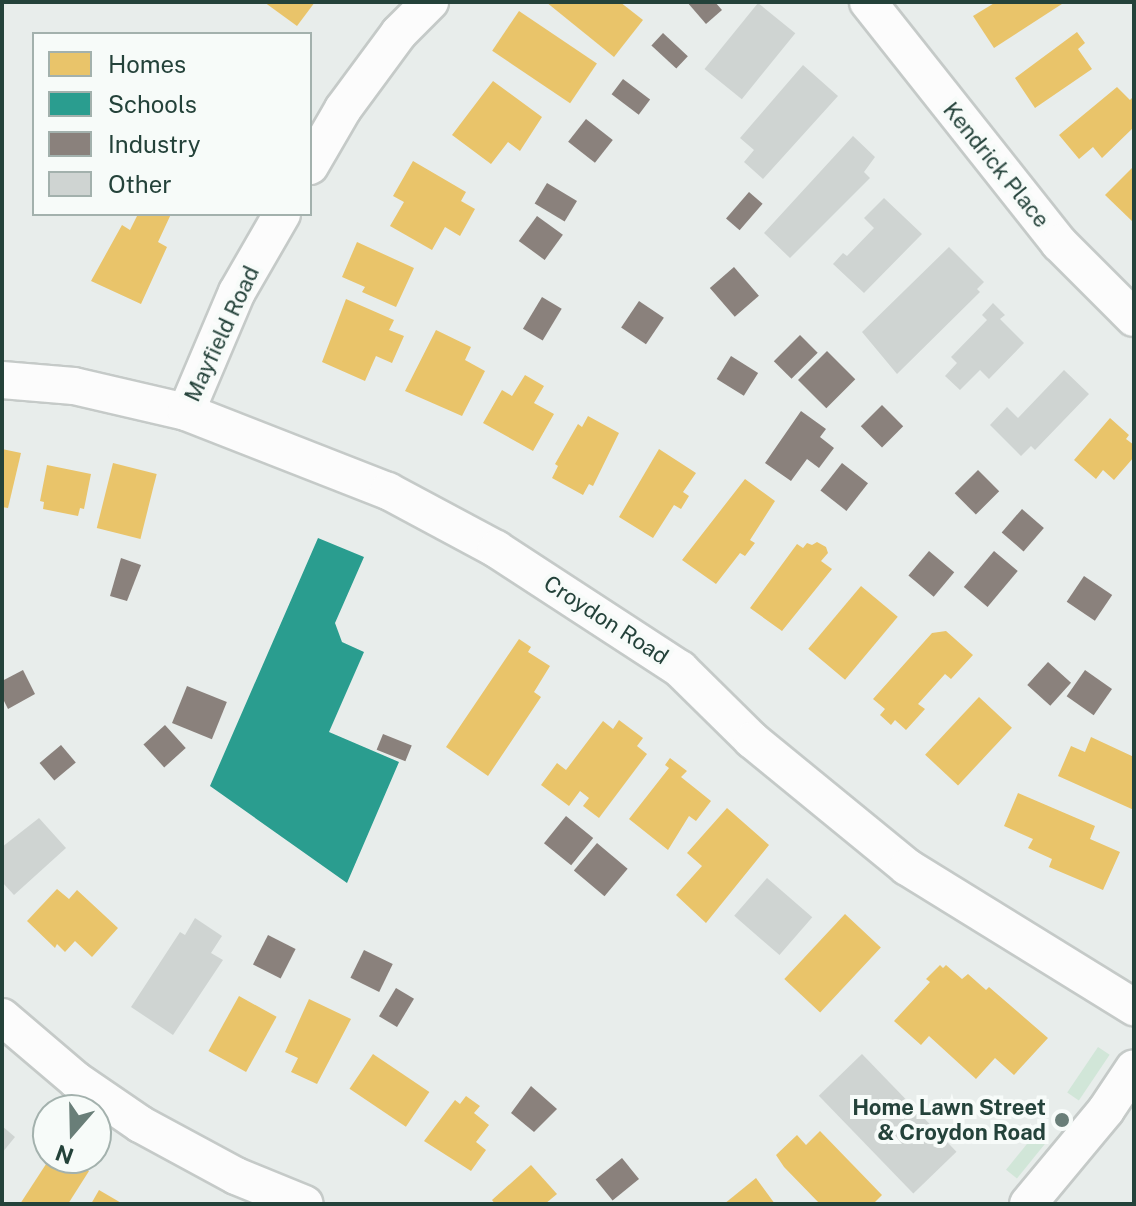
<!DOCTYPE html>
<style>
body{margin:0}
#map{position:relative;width:1136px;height:1206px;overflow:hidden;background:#e8edeb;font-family:"Public Sans",sans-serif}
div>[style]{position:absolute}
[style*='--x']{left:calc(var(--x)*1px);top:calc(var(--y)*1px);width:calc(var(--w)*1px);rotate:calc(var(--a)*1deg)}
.green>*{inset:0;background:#d1e6d8;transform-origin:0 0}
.homes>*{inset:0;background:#e9c46a;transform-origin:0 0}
.schools>*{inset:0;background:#2a9d8f}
.industry>*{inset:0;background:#8a817c;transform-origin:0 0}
.building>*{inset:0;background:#cfd4d2;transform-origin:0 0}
.roads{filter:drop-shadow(2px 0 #c5cac8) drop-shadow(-2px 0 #c5cac8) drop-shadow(0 2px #c5cac8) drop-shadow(0 -2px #c5cac8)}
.minor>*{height:36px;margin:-18px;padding:0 18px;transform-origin:18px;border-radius:18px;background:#fcfcfc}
.dots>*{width:22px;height:22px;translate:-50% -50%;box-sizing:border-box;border:4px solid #f7fbf9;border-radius:50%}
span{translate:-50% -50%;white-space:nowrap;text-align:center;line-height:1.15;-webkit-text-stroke:8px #f7fbf9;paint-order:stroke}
.street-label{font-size:22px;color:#24423a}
.poi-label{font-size:22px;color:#24423a;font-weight:700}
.right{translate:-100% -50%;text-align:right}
.frame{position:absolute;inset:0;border:4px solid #24423a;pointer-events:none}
.legend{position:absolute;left:32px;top:32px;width:280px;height:184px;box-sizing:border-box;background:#f7fbf9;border:2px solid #a3b1ad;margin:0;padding:10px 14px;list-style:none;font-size:24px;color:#24423a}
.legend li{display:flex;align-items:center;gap:16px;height:40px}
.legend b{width:40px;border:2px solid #a3b1ad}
.north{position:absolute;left:32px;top:1094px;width:80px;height:80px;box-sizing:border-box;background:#f7fbf9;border:2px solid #a3b1ad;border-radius:50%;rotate:200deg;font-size:22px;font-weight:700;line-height:32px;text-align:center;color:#24423a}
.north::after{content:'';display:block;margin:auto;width:28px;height:36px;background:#697e78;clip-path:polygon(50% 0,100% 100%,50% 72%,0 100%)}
</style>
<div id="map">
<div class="green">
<div style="left:1098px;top:1047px;width:14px;height:55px;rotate:34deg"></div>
<div style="left:1035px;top:1134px;width:14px;height:46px;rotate:39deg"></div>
</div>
<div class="homes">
<div style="clip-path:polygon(264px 2px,315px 2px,297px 26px)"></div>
<div style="clip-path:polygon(546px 2px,620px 2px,643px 20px,614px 57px)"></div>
<div style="clip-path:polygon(996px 2px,1065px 2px,994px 48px,973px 16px)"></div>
<div style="left:519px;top:11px;width:94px;height:48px;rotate:34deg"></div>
<div style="clip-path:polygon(1077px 32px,1085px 43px,1078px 49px,1092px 69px,1035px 108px,1015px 78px)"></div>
<div style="clip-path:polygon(493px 81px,542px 117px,520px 151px,508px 142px,491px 164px,452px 135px)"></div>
<div style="clip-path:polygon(1117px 87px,1130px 100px,1134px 96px,1134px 127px,1102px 158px,1093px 147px,1079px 159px,1059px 135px)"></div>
<div style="clip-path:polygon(413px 161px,466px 192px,461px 201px,475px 209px,460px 236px,445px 227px,432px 250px,390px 226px,404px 202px,393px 196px)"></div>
<div style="clip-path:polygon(1134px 166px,1134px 223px,1105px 195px)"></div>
<div style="clip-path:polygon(138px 214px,171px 214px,158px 242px,167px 247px,141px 304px,91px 281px,122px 225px,130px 230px)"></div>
<div style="clip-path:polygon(357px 242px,414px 268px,396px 307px,362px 292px,365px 287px,342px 277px)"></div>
<div style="clip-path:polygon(346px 299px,394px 320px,389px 330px,404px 336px,392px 363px,376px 356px,365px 381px,322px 362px)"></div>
<div style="clip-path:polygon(436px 330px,471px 347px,465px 360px,485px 371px,462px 416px,405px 391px)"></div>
<div style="clip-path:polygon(525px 375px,544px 386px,534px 403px,554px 414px,533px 451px,483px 423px,502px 390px,512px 396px)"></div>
<div style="clip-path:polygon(588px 416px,619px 433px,593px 486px,589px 484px,583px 495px,552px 478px,558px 466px,555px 464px,578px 424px,582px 427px)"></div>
<div style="clip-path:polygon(1110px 418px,1129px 435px,1126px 439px,1134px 445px,1134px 457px,1114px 480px,1103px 470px,1096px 479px,1074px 460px)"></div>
<div style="clip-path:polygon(2px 449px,21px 453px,8px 508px,2px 507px)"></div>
<div style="clip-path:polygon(659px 449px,696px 473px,683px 492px,689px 496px,681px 509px,674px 505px,653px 538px,619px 517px)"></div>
<div style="left:113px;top:463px;width:45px;height:67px;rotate:14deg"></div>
<div style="clip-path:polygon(47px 465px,91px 474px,84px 509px,80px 508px,78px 516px,43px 509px,44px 502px,40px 501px)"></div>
<div style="clip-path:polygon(745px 479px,775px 501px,750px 540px,755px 543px,745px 556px,740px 553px,716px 584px,682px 560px)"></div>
<div style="clip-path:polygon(817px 542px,826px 547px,828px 553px,821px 561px,832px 569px,782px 631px,750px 608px,797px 544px,803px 548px,807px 543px,812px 545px)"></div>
<div style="left:861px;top:586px;width:48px;height:82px;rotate:40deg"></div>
<div style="clip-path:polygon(946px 631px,973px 655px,951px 679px,945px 674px,918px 704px,925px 709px,906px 730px,895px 720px,891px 725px,880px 715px,885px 709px,873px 699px,932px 633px)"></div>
<div style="clip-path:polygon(519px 639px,531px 647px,528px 652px,550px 666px,534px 692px,541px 697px,488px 776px,446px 747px)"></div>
<div style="left:979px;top:697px;width:45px;height:79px;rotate:43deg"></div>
<div style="clip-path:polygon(619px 720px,643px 738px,637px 746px,647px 754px,599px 818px,583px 806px,589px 798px,580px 791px,569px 806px,541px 785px,557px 763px,566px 770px,603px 721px,613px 729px)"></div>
<div style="clip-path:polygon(1091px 737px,1134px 757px,1134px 810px,1058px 776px,1071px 746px,1085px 752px)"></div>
<div style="clip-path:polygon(670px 758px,687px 771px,681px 777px,711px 801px,696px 821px,689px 816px,668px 850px,629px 819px,669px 768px,665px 765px)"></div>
<div style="clip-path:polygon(1018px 793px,1095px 826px,1090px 839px,1120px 852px,1103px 890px,1049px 867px,1052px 859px,1028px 848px,1033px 839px,1004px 826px)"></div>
<div style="clip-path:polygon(727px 808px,769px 845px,706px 923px,676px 895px,702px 866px,687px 853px)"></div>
<div style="clip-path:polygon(57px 889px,69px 899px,77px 890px,118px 928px,92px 957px,75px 941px,65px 952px,57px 944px,55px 948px,27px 921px)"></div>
<div style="left:845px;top:914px;width:49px;height:89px;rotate:43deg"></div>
<div style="clip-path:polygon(940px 965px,943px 968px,946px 965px,962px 979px,968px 974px,986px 990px,989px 987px,1048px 1038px,1014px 1075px,995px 1058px,976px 1079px,929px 1036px,921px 1045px,894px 1021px,930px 982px,926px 979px)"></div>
<div style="left:239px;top:996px;width:43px;height:63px;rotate:29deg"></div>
<div style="clip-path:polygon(309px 999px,351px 1019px,317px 1084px,291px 1072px,298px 1058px,285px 1052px)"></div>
<div style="left:373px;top:1054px;width:68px;height:42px;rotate:34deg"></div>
<div style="clip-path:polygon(466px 1096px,480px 1106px,474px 1113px,489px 1125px,476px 1142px,486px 1150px,471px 1171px,424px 1141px,455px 1100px,460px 1104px)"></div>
<div style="clip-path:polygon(820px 1131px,882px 1195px,873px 1204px,820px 1204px,784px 1167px,776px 1155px,797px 1135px,806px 1145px)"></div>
<div style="clip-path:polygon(50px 1158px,70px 1158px,89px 1171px,68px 1204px,20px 1204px)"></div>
<div style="clip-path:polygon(531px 1165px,557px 1194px,545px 1204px,495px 1204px,492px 1200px)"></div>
<div style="clip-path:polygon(756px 1178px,775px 1204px,724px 1204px)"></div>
<div style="clip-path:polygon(99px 1190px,123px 1204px,91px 1204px)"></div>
</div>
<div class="schools">
<div style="clip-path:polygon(318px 538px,364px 557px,335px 623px,342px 642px,364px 652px,329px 732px,399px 762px,347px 883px,210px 786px)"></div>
</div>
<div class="industry">
<div style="clip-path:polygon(687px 2px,715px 2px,722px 10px,706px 24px)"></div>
<div style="left:663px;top:33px;width:34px;height:17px;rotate:43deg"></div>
<div style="left:623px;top:79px;width:34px;height:19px;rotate:37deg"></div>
<div style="left:586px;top:119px;width:34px;height:29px;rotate:38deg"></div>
<div style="left:547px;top:183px;width:35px;height:24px;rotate:31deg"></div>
<div style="left:749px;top:192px;width:18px;height:35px;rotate:41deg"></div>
<div style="left:537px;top:216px;width:32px;height:31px;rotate:36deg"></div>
<div style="left:734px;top:267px;width:38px;height:32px;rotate:49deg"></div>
<div style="left:542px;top:297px;width:23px;height:37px;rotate:31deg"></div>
<div style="left:639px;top:301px;width:30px;height:32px;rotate:34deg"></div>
<div style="left:800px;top:335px;width:25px;height:37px;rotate:45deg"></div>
<div style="left:827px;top:351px;width:40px;height:41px;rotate:45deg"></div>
<div style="left:731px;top:356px;width:32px;height:27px;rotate:32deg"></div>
<div style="left:882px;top:405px;width:30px;height:30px;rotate:45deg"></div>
<div style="clip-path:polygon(801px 411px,826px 429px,820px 437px,834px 448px,819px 468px,807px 459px,791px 481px,765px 463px)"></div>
<div style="left:842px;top:463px;width:33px;height:35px;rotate:38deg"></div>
<div style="left:978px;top:470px;width:30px;height:33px;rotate:45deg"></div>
<div style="left:1022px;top:509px;width:29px;height:31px;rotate:41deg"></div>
<div style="left:929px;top:551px;width:33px;height:32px;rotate:40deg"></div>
<div style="left:994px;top:551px;width:31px;height:47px;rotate:40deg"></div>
<div style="clip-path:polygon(121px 558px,141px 565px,127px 601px,110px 596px)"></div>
<div style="left:1084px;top:576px;width:34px;height:31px;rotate:34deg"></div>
<div style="left:1048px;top:662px;width:31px;height:31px;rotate:42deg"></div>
<div style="clip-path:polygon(23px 670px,35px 694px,8px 709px,2px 697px,2px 681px)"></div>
<div style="left:1085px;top:670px;width:33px;height:32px;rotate:35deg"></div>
<div style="left:187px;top:686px;width:43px;height:40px;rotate:22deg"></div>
<div style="left:165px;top:725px;width:31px;height:29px;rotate:48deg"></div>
<div style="left:383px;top:734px;width:31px;height:17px;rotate:22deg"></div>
<div style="left:61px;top:745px;width:23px;height:28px;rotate:50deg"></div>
<div style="left:566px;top:816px;width:35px;height:35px;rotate:39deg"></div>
<div style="left:597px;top:843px;width:40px;height:36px;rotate:40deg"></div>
<div style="left:268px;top:935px;width:31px;height:33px;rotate:27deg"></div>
<div style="left:364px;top:950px;width:32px;height:31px;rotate:26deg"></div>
<div style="left:396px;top:988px;width:21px;height:33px;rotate:31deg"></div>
<div style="clip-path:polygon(531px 1086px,557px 1109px,534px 1132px,511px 1113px)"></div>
<div style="left:622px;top:1158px;width:27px;height:34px;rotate:51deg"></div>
</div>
<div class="building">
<div style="left:758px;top:3px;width:48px;height:85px;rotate:39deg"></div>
<div style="clip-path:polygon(803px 65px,838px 96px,763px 179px,744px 162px,754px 150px,740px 138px)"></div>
<div style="clip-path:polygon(853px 136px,875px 157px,864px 172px,870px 178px,790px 258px,764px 233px)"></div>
<div style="clip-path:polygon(884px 198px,922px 234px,864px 293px,833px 264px,843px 253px,847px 256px,874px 228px,864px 218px)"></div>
<div style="clip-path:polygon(949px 247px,984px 282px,977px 289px,980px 292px,897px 374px,862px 332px)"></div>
<div style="clip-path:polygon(993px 303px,1005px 315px,1000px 319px,1024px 343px,989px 379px,980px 370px,960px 390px,945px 376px,957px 363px,951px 357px,987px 320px,982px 315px)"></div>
<div style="clip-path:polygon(1064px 370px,1089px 394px,1035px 450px,1031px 446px,1021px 456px,990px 425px,1007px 407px,1018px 418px)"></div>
<div style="clip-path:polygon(39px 818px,66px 848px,14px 895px,2px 882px,2px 847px)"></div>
<div style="left:767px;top:878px;width:60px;height:50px;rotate:41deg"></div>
<div style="clip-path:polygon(195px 918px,222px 936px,211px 953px,223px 960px,173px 1035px,131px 1007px,180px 932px,185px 935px)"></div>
<div style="left:862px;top:1054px;width:136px;height:60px;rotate:46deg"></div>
<div style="clip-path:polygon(2px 1126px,15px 1137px,2px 1153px)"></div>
</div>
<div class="roads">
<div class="minor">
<div style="--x:868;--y:2;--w:308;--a:51.6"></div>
<div style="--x:1059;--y:243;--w:106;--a:45"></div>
<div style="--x:310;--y:166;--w:66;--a:-59.9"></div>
<div style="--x:343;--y:109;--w:94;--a:-53.6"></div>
<div style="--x:399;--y:33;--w:44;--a:-45"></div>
<div style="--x:2;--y:380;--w:72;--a:4.8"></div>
<div style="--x:74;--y:386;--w:115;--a:13.1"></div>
<div style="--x:186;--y:412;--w:217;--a:21.4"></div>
<div style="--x:388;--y:491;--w:123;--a:28.2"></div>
<div style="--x:496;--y:549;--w:220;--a:33.1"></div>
<div style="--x:680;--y:669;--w:101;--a:44.6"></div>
<div style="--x:752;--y:740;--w:200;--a:39.3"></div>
<div style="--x:907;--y:867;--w:267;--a:31.7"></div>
<div style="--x:186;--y:412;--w:130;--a:-67"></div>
<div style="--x:237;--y:292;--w:90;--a:-60"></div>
<div style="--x:2;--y:1017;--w:97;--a:40.4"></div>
<div style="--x:76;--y:1080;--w:78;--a:34.5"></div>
<div style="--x:140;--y:1124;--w:109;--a:28.4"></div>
<div style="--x:236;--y:1176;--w:74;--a:22.1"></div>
<div style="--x:1028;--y:1204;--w:122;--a:-50.3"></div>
<div style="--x:1106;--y:1110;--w:50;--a:-56.3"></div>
</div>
</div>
<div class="dots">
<div style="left:1062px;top:1120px;background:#697e78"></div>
</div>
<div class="street-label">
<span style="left:996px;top:165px;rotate:51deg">Kendrick Place</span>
<span style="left:222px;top:334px;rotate:-65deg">Mayfield Road</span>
<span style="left:606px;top:620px;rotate:33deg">Croydon Road</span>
</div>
<div class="poi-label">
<span class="right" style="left:1046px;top:1120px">Home Lawn Street<br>&amp; Croydon Road</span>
</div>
<div class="frame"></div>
<ul class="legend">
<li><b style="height:22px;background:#e9c46a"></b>Homes</li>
<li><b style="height:22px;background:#2a9d8f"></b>Schools</li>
<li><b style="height:22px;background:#8a817c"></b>Industry</li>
<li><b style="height:22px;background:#cfd4d2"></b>Other</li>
</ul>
<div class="north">N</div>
</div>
